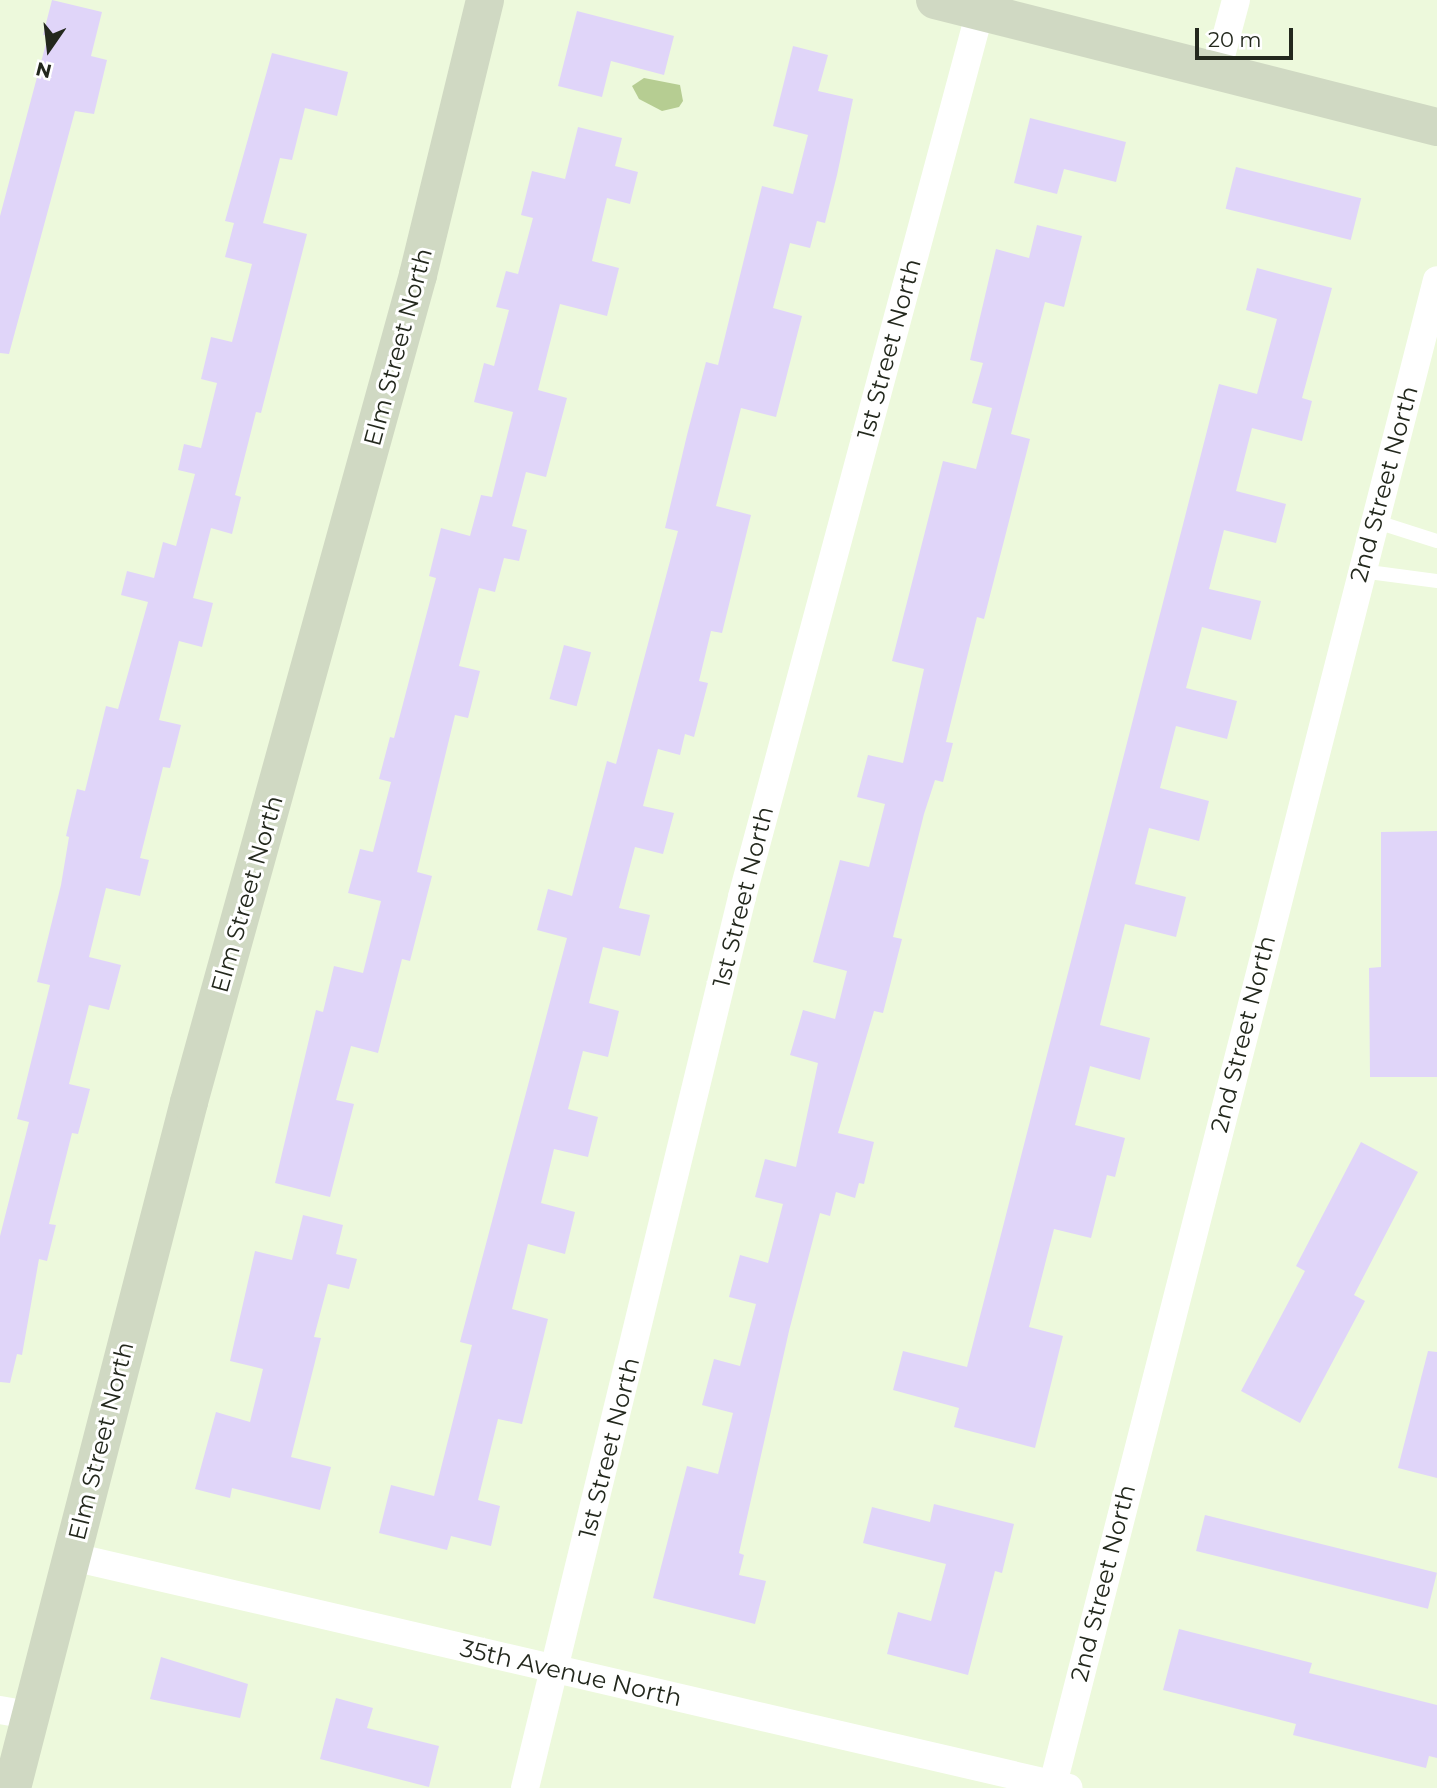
<!DOCTYPE html>
<style>
body{margin:0}
#map{position:relative;width:1437px;height:1788px;overflow:hidden;background:#edf9dc;font-family:Montserrat,sans-serif}
div>[style]{position:absolute}
[style*='--x']{left:calc(var(--x)*1px);top:calc(var(--y)*1px);width:calc(var(--w)*1px);rotate:calc(var(--a)*1deg)}
.water>*{inset:0;background:#b6cd92}
.building>*{inset:0;background:#e0d5f9;transform-origin:0 0}
.lane>*{height:14px;margin:-7px;padding:0 7px;transform-origin:7px;border-radius:7px;background:#fff}
.street>*{height:28px;margin:-14px;padding:0 14px;transform-origin:14px;border-radius:14px;background:#fff}
.secondary>*{height:38px;margin:-19px;padding:0 19px;transform-origin:19px;border-radius:19px;background:#d0d9c3}
span{translate:-50% -50%;white-space:nowrap;text-align:center;line-height:1.15;-webkit-text-stroke:6px #fff;paint-order:stroke}
.street-label{font-size:24px;color:#23281d}
.north{position:absolute;left:14px;top:14px;width:70px;height:70px;-webkit-text-stroke:5px #fff;paint-order:stroke;rotate:194deg;font-size:19px;font-weight:700;line-height:28px;text-align:center;color:#23281d}
.north::after{content:'';display:block;margin:auto;width:24px;height:32px;background:#23281d;clip-path:polygon(50% 0,100% 100%,50% 72%,0 100%)}
.scale{position:absolute;left:1195px;top:28px;width:98px;height:32px;box-sizing:border-box;border:4px solid #23281d;border-top:0;padding-left:9px;font-size:21px;line-height:24px;white-space:nowrap;color:#23281d;-webkit-text-stroke:5px #fff;paint-order:stroke}
</style>
<div id="map">
<div class="water">
<div style="clip-path:polygon(644px 78px,680px 85px,683px 101px,679px 107px,662px 111px,639px 99px,632px 86px)"></div>
</div>
<div class="building">
<div style="clip-path:polygon(52px 0,102px 12px,91px 56px,107px 60px,94px 114px,75px 111px,9px 354px,0 353px,0 216px,48px 36px,43px 35px)"></div>
<div style="clip-path:polygon(577px 11px,674px 36px,664px 75px,611px 61px,602px 97px,558px 86px)"></div>
<div style="clip-path:polygon(793px 46px,828px 55px,818px 91px,853px 99px,837px 175px,825px 223px,817px 221px,810px 248px,790px 243px,773px 308px,802px 316px,776px 417px,741px 408px,716px 506px,751px 515px,722px 633px,711px 631px,699px 681px,708px 683px,694px 737px,685px 734px,680px 755px,658px 749px,643px 806px,674px 813px,663px 854px,635px 847px,619px 908px,650px 915px,640px 956px,603px 947px,589px 1003px,619px 1011px,608px 1057px,583px 1051px,568px 1109px,598px 1117px,588px 1157px,554px 1149px,541px 1203px,575px 1212px,565px 1254px,528px 1244px,512px 1309px,548px 1319px,522px 1424px,498px 1419px,478px 1500px,500px 1506px,491px 1546px,451px 1536px,447px 1550px,379px 1533px,391px 1485px,434px 1496px,472px 1345px,460px 1342px,567px 938px,537px 930px,548px 889px,572px 896px,607px 761px,616px 764px,678px 531px,665px 528px,687px 435px,706px 362px,718px 365px,762px 186px,793px 194px,808px 135px,773px 126px)"></div>
<div style="clip-path:polygon(272px 53px,348px 72px,337px 116px,305px 108px,292px 160px,280px 158px,263px 223px,307px 234px,261px 413px,256px 412px,235px 495px,241px 497px,232px 534px,211px 528px,193px 598px,213px 603px,202px 647px,179px 641px,159px 720px,181px 725px,170px 768px,163px 767px,140px 858px,149px 860px,140px 896px,106px 888px,89px 957px,121px 965px,109px 1010px,89px 1005px,69px 1084px,90px 1089px,78px 1134px,72px 1133px,49px 1224px,56px 1225px,47px 1261px,39px 1259px,22px 1355px,17px 1354px,10px 1383px,0 1382px,0 1236px,29px 1122px,17px 1119px,50px 985px,37px 982px,61px 885px,69px 837px,66px 836px,77px 789px,85px 791px,106px 706px,118px 709px,148px 602px,121px 595px,127px 571px,154px 578px,163px 542px,176px 546px,195px 474px,178px 470px,184px 444px,201px 448px,217px 383px,201px 379px,211px 337px,232px 342px,252px 264px,225px 257px,234px 223px,225px 221px)"></div>
<div style="clip-path:polygon(1030px 118px,1126px 142px,1116px 182px,1064px 169px,1057px 194px,1014px 183px)"></div>
<div style="clip-path:polygon(578px 127px,622px 138px,615px 166px,638px 172px,630px 204px,607px 198px,592px 261px,619px 268px,607px 316px,560px 304px,538px 390px,567px 398px,546px 477px,526px 472px,512px 526px,527px 530px,519px 561px,504px 558px,495px 592px,479px 588px,459px 666px,480px 671px,468px 718px,455px 715px,417px 872px,432px 876px,410px 961px,402px 959px,378px 1053px,351px 1046px,336px 1100px,354px 1104px,330px 1197px,275px 1183px,316px 1010px,323px 1012px,334px 966px,363px 973px,381px 901px,348px 893px,360px 849px,373px 852px,391px 782px,379px 779px,390px 737px,394px 738px,436px 578px,429px 576px,441px 528px,470px 536px,481px 495px,492px 497px,513px 412px,474px 402px,484px 363px,494px 366px,509px 310px,496px 307px,506px 271px,518px 274px,533px 218px,521px 215px,532px 171px,565px 179px)"></div>
<div style="left:1236px;top:167px;width:129px;height:43px;rotate:14deg"></div>
<div style="clip-path:polygon(1037px 225px,1082px 236px,1064px 307px,1045px 302px,1011px 434px,1030px 439px,984px 619px,977px 617px,946px 742px,953px 743px,943px 782px,935px 780px,924px 814px,893px 937px,902px 939px,883px 1013px,874px 1011px,838px 1133px,874px 1142px,864px 1184px,859px 1183px,855px 1198px,836px 1192px,830px 1216px,820px 1213px,789px 1331px,739px 1553px,744px 1555px,739px 1575px,766px 1581px,755px 1624px,653px 1598px,687px 1466px,718px 1474px,733px 1413px,702px 1405px,714px 1359px,740px 1366px,756px 1304px,729px 1297px,740px 1255px,768px 1263px,783px 1204px,755px 1197px,765px 1159px,796px 1167px,818px 1063px,790px 1055px,803px 1010px,835px 1019px,847px 971px,813px 962px,840px 860px,869px 867px,885px 804px,857px 797px,868px 755px,903px 763px,924px 669px,892px 661px,943px 461px,976px 469px,992px 408px,972px 403px,983px 363px,970px 360px,996px 249px,1029px 258px)"></div>
<div style="clip-path:polygon(1257px 268px,1332px 288px,1302px 398px,1312px 401px,1302px 441px,1252px 428px,1236px 491px,1286px 504px,1276px 543px,1224px 530px,1209px 589px,1261px 601px,1251px 640px,1202px 627px,1186px 688px,1237px 701px,1227px 739px,1176px 726px,1160px 788px,1209px 801px,1199px 841px,1149px 828px,1135px 884px,1186px 897px,1176px 937px,1125px 924px,1100px 1025px,1150px 1038px,1140px 1080px,1090px 1066px,1075px 1125px,1125px 1138px,1115px 1177px,1107px 1175px,1091px 1238px,1054px 1229px,1029px 1327px,1063px 1336px,1035px 1448px,954px 1427px,959px 1408px,893px 1390px,903px 1351px,967px 1367px,1219px 384px,1257px 394px,1277px 319px,1246px 310px)"></div>
<div style="left:564px;top:645px;width:28px;height:56px;rotate:15deg"></div>
<div style="clip-path:polygon(1437px 831px,1437px 1077px,1370px 1077px,1369px 968px,1381px 967px,1381px 832px)"></div>
<div style="clip-path:polygon(1361px 1142px,1418px 1172px,1354px 1295px,1365px 1301px,1300px 1423px,1241px 1391px,1305px 1271px,1296px 1266px)"></div>
<div style="clip-path:polygon(303px 1215px,343px 1225px,336px 1254px,357px 1259px,349px 1289px,328px 1284px,314px 1337px,321px 1338px,291px 1457px,331px 1467px,320px 1510px,232px 1488px,230px 1498px,195px 1489px,216px 1412px,250px 1422px,263px 1369px,230px 1361px,255px 1251px,292px 1260px)"></div>
<div style="clip-path:polygon(1428px 1351px,1437px 1352px,1437px 1478px,1398px 1468px)"></div>
<div style="clip-path:polygon(934px 1504px,1014px 1524px,1002px 1573px,995px 1571px,968px 1675px,887px 1654px,898px 1612px,931px 1621px,946px 1564px,863px 1543px,872px 1507px,930px 1522px)"></div>
<div style="left:1205px;top:1515px;width:239px;height:37px;rotate:14deg"></div>
<div style="clip-path:polygon(1179px 1629px,1312px 1663px,1309px 1673px,1437px 1705px,1437px 1758px,1429px 1756px,1426px 1768px,1357px 1751px,1293px 1735px,1296px 1724px,1163px 1690px)"></div>
<div style="clip-path:polygon(161px 1657px,248px 1684px,240px 1718px,150px 1699px)"></div>
<div style="clip-path:polygon(336px 1698px,373px 1708px,367px 1728px,439px 1746px,429px 1787px,320px 1759px)"></div>
</div>
<div class="lane">
<div style="--x:1374;--y:521;--w:66;--a:17.6"></div>
<div style="--x:1361;--y:571;--w:77;--a:7.5"></div>
</div>
<div class="street">
<div style="--x:1217;--y:71;--w:73;--a:-75"></div>
<div style="--x:73;--y:1557;--w:1022;--a:13.06"></div>
<div style="--x:0;--y:1710;--w:29;--a:10"></div>
<div style="--x:525;--y:1788;--w:917;--a:-76.31"></div>
<div style="--x:742;--y:897;--w:917;--a:-74.96"></div>
<div style="--x:1052;--y:1788;--w:1556;--a:-75.68"></div>
</div>
<div class="secondary">
<div style="--x:935;--y:0;--w:518;--a:14.2"></div>
<div style="--x:12;--y:1788;--w:708;--a:-75.53"></div>
<div style="--x:189;--y:1102;--w:858;--a:-74.52"></div>
<div style="--x:418;--y:275;--w:283;--a:-76.3"></div>
</div>
<div class="street-label">
<span style="left:398px;top:347px;rotate:-75deg">Elm Street North</span>
<span style="left:889px;top:349px;rotate:-75deg">1st Street North</span>
<span style="left:1384px;top:484px;rotate:-75deg">2nd Street North</span>
<span style="left:247px;top:894px;rotate:-74deg">Elm Street North</span>
<span style="left:743px;top:897px;rotate:-76deg">1st Street North</span>
<span style="left:1243px;top:1034px;rotate:-76deg">2nd Street North</span>
<span style="left:101px;top:1441px;rotate:-76deg">Elm Street North</span>
<span style="left:609px;top:1448px;rotate:-76deg">1st Street North</span>
<span style="left:1103px;top:1583px;rotate:-76deg">2nd Street North</span>
<span style="left:571px;top:1673px;rotate:13deg">35th Avenue North</span>
</div>
<div class="north">N</div>
<div class="scale">20 m</div>
</div>
